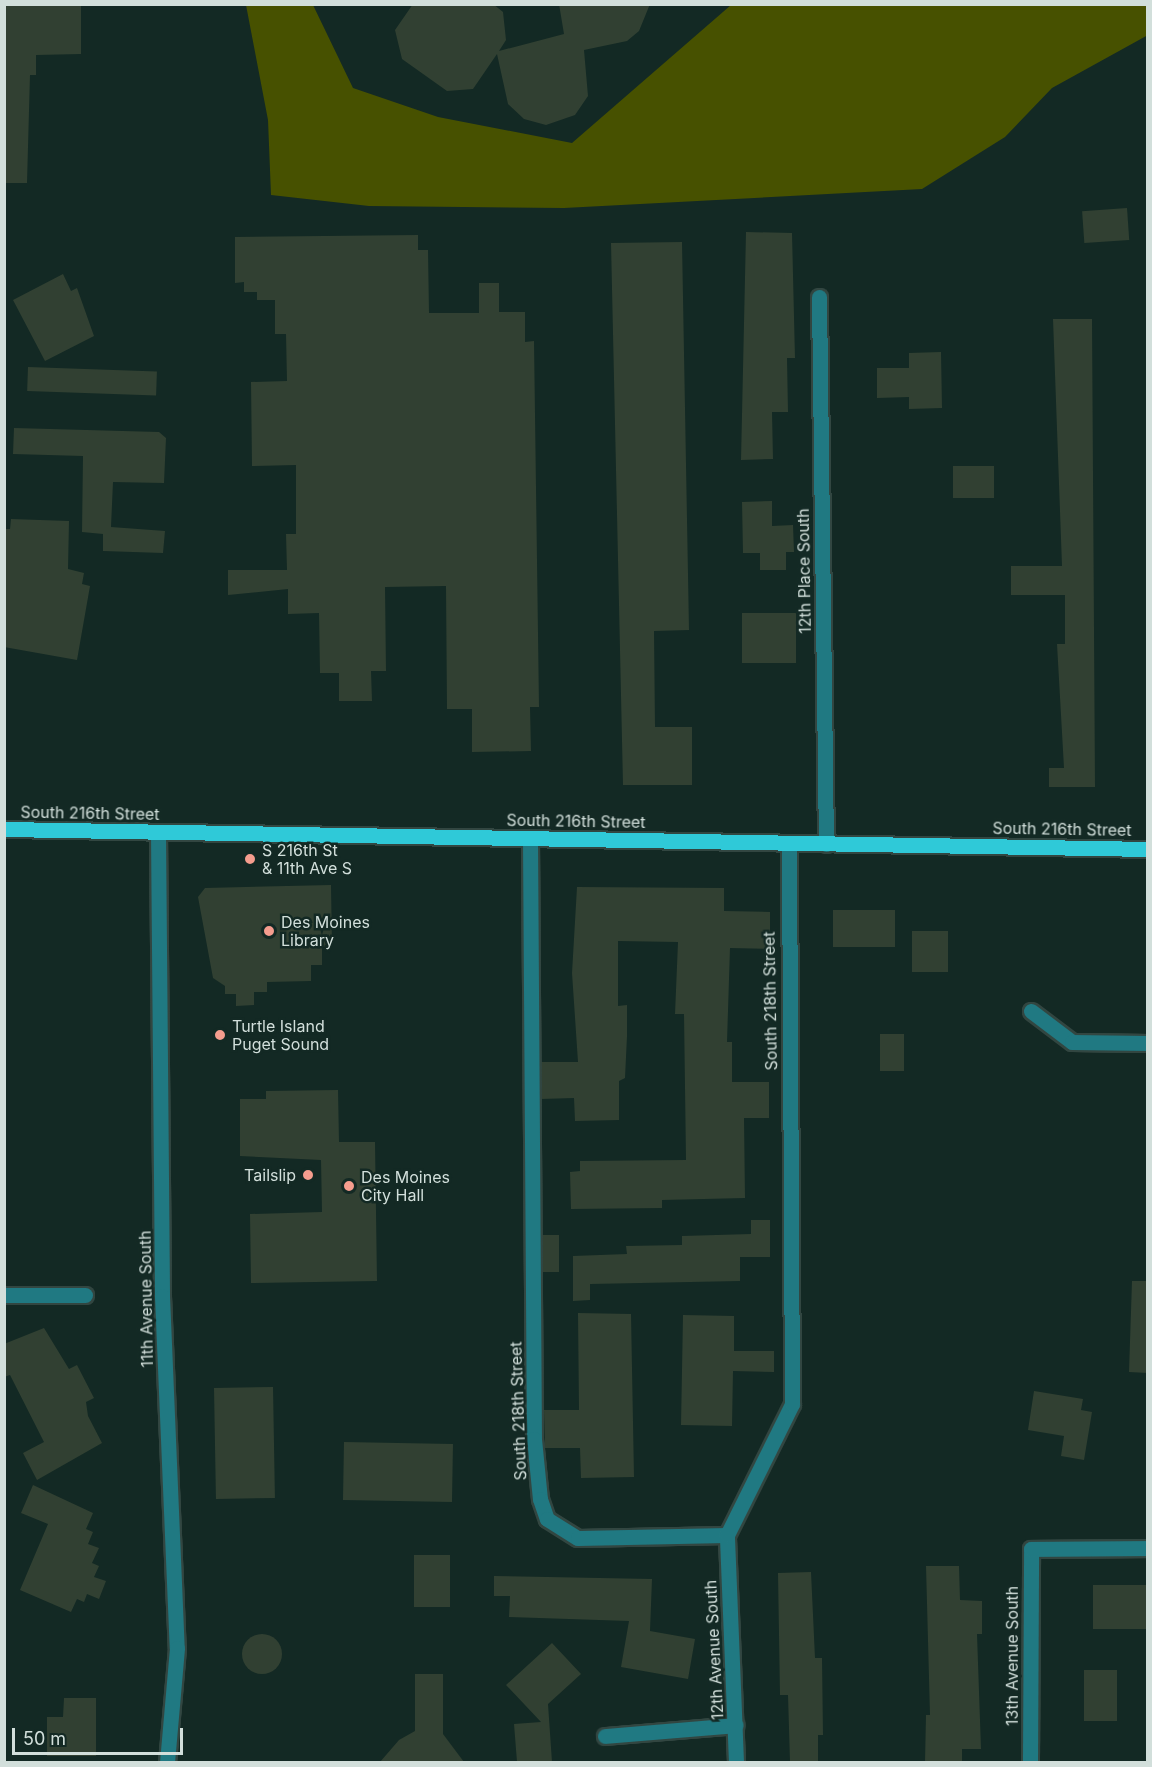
<!DOCTYPE html>
<style>
body{margin:0}
#map{position:relative;width:1152px;height:1767px;overflow:hidden;background:#132924;font-family:Inter,sans-serif}
div>[style]{position:absolute}
[style*='--x']{left:calc(var(--x)*1px);top:calc(var(--y)*1px);width:calc(var(--w)*1px);rotate:calc(var(--a)*1deg)}
.forest>*{inset:0;background:#475100}
.building>*{inset:0;background:#314032;transform-origin:0 0}
.round{border-radius:50%}
.roads{filter:drop-shadow(2px 0 #324641) drop-shadow(-2px 0 #324641) drop-shadow(0 2px #324641) drop-shadow(0 -2px #324641)}
.minor>*{height:15px;margin:-7.5px;padding:0 7.5px;transform-origin:7.5px;border-radius:7.5px;background:#207982}
.major>*{height:15px;margin:-7.5px;padding:0 7.5px;transform-origin:7.5px;border-radius:7.5px;background:#2fc9d8}
.dots>*{width:16px;height:16px;translate:-50% -50%;box-sizing:border-box;border:3px solid #132924;border-radius:50%}
span{translate:-50% -50%;white-space:nowrap;text-align:center;line-height:1.15;-webkit-text-stroke:5px #132924;paint-order:stroke}
.street-label{font-size:16px;color:#d2dfdb}
.poi-label{font-size:16px;color:#d2dfdb}
.left{translate:0 -50%;text-align:left}
.right{translate:-100% -50%;text-align:right}
.frame{position:absolute;inset:0;border:6px solid #d2dfdb;pointer-events:none}
.scale{position:absolute;left:12px;top:1728px;width:171px;height:27px;box-sizing:border-box;border:3px solid #d2dfdb;border-top:0;padding-left:8px;font-size:18px;line-height:21px;white-space:nowrap;color:#d2dfdb;-webkit-text-stroke:4px #132924;paint-order:stroke}
</style>
<div id="map">
<div class="forest">
<div style="clip-path:polygon(246px 5px,313px 5px,353px 88px,438px 117px,572px 143px,731px 5px,1147px 5px,1148px 35px,1052px 88px,1005px 137px,922px 189px,564px 208px,369px 206px,271px 195px,268px 120px)"></div>
</div>
<div class="building">
<div style="clip-path:polygon(4px 4px,81px 4px,81px 54px,36px 55px,36px 75px,30px 75px,27px 183px,4px 183px)"></div>
<div style="clip-path:polygon(413px 4px,493px 4px,503px 12px,506px 40px,499px 51px,564px 34px,559px 4px,650px 4px,639px 31px,627px 41px,584px 50px,588px 96px,575px 115px,546px 125px,524px 119px,508px 104px,497px 54px,473px 89px,447px 91px,402px 59px,395px 30px)"></div>
<div style="left:1127px;top:208px;width:32px;height:45px;rotate:86deg"></div>
<div style="clip-path:polygon(746px 232px,792px 233px,795px 358px,787px 358px,788px 412px,772px 412px,773px 459px,741px 460px)"></div>
<div style="clip-path:polygon(418px 235px,418px 250px,428px 250px,429px 313px,479px 313px,479px 283px,499px 283px,499px 312px,525px 312px,525px 342px,534px 341px,539px 707px,530px 707px,531px 751px,472px 752px,472px 709px,447px 709px,446px 586px,385px 587px,386px 671px,371px 671px,372px 701px,339px 701px,339px 673px,320px 673px,319px 613px,288px 614px,288px 589px,228px 595px,228px 570px,287px 570px,286px 534px,296px 534px,296px 465px,252px 466px,251px 382px,287px 381px,286px 334px,275px 334px,275px 300px,257px 300px,257px 292px,244px 292px,244px 282px,235px 283px,235px 237px)"></div>
<div style="clip-path:polygon(682px 242px,689px 630px,654px 631px,655px 727px,692px 727px,692px 785px,623px 785px,611px 243px)"></div>
<div style="clip-path:polygon(63px 274px,71px 291px,77px 288px,94px 336px,45px 361px,13px 300px)"></div>
<div style="clip-path:polygon(1053px 319px,1092px 319px,1095px 787px,1049px 787px,1049px 768px,1064px 768px,1057px 644px,1065px 644px,1065px 595px,1011px 595px,1011px 566px,1062px 566px)"></div>
<div style="clip-path:polygon(941px 352px,942px 408px,909px 409px,909px 397px,877px 398px,877px 368px,909px 368px,909px 353px)"></div>
<div style="left:28px;top:367px;width:129px;height:24px;rotate:2deg"></div>
<div style="clip-path:polygon(14px 428px,159px 432px,166px 438px,164px 483px,113px 482px,111px 527px,165px 531px,163px 553px,103px 551px,103px 534px,82px 532px,83px 456px,13px 454px)"></div>
<div style="left:953px;top:466px;width:41px;height:32px"></div>
<div style="clip-path:polygon(772px 501px,772px 526px,793px 525px,794px 552px,786px 552px,786px 570px,760px 570px,760px 553px,743px 553px,742px 502px)"></div>
<div style="clip-path:polygon(11px 519px,69px 521px,68px 569px,84px 573px,82px 584px,90px 586px,77px 660px,4px 647px,4px 529px,10px 529px)"></div>
<div style="left:742px;top:613px;width:54px;height:50px"></div>
<div style="clip-path:polygon(331px 885px,332px 947px,322px 947px,322px 965px,311px 965px,311px 981px,267px 982px,267px 992px,254px 992px,254px 1005px,236px 1006px,236px 994px,225px 994px,225px 986px,213px 978px,198px 897px,205px 888px)"></div>
<div style="clip-path:polygon(577px 887px,724px 888px,724px 911px,770px 912px,770px 949px,730px 948px,727px 1042px,732px 1042px,732px 1082px,769px 1082px,769px 1118px,744px 1118px,745px 1198px,662px 1200px,662px 1208px,571px 1209px,570px 1172px,580px 1171px,580px 1161px,686px 1160px,684px 1014px,675px 1014px,678px 942px,618px 941px,618px 1006px,627px 1005px,627px 1036px,625px 1078px,619px 1081px,619px 1120px,575px 1121px,574px 1098px,541px 1099px,541px 1062px,578px 1062px,572px 973px)"></div>
<div style="left:895px;top:910px;width:37px;height:62px;rotate:90deg"></div>
<div style="left:912px;top:931px;width:36px;height:41px"></div>
<div style="left:904px;top:1034px;width:37px;height:24px;rotate:90deg"></div>
<div style="clip-path:polygon(338px 1090px,339px 1142px,375px 1142px,377px 1281px,251px 1283px,250px 1214px,322px 1212px,321px 1160px,240px 1156px,240px 1099px,266px 1099px,266px 1091px)"></div>
<div style="clip-path:polygon(751px 1220px,770px 1220px,770px 1257px,740px 1257px,740px 1281px,590px 1284px,590px 1300px,573px 1301px,573px 1256px,627px 1254px,626px 1246px,682px 1245px,682px 1236px,751px 1234px)"></div>
<div style="left:542px;top:1235px;width:17px;height:37px"></div>
<div style="clip-path:polygon(1132px 1281px,1148px 1281px,1148px 1373px,1129px 1372px)"></div>
<div style="clip-path:polygon(578px 1313px,631px 1314px,634px 1477px,581px 1478px,580px 1448px,545px 1448px,544px 1410px,579px 1410px)"></div>
<div style="clip-path:polygon(683px 1315px,734px 1316px,734px 1351px,774px 1351px,774px 1372px,733px 1371px,732px 1426px,681px 1425px)"></div>
<div style="clip-path:polygon(44px 1328px,69px 1369px,77px 1365px,94px 1398px,86px 1402px,88px 1416px,102px 1443px,37px 1480px,23px 1453px,44px 1442px,10px 1375px,4px 1377px,4px 1344px)"></div>
<div style="left:273px;top:1387px;width:111px;height:59px;rotate:89deg"></div>
<div style="clip-path:polygon(1034px 1391px,1083px 1399px,1081px 1410px,1092px 1412px,1084px 1460px,1061px 1456px,1064px 1436px,1028px 1430px)"></div>
<div style="left:344px;top:1442px;width:109px;height:58px;rotate:1deg"></div>
<div style="clip-path:polygon(33px 1485px,93px 1513px,86px 1529px,93px 1532px,88px 1544px,99px 1548px,92px 1563px,99px 1566px,94px 1577px,106px 1581px,99px 1599px,87px 1594px,84px 1602px,77px 1599px,71px 1612px,20px 1590px,48px 1524px,21px 1513px)"></div>
<div style="left:450px;top:1555px;width:52px;height:36px;rotate:90deg"></div>
<div style="clip-path:polygon(926px 1566px,959px 1566px,960px 1600px,982px 1601px,982px 1634px,977px 1634px,981px 1749px,962px 1749px,962px 1762px,925px 1762px,926px 1715px,930px 1715px)"></div>
<div style="clip-path:polygon(811px 1572px,815px 1658px,822px 1658px,823px 1735px,818px 1735px,818px 1762px,790px 1762px,788px 1695px,780px 1695px,778px 1573px)"></div>
<div style="clip-path:polygon(494px 1576px,652px 1579px,650px 1631px,695px 1639px,688px 1679px,621px 1667px,629px 1621px,509px 1617px,510px 1596px,494px 1596px)"></div>
<div style="left:1093px;top:1585px;width:55px;height:44px"></div>
<div class="round" style="left:242px;top:1634px;width:40px;height:40px"></div>
<div style="clip-path:polygon(552px 1643px,581px 1674px,548px 1704px,552px 1762px,517px 1762px,514px 1724px,541px 1722px,506px 1685px)"></div>
<div style="left:1084px;top:1670px;width:33px;height:51px"></div>
<div style="clip-path:polygon(415px 1674px,443px 1674px,443px 1734px,464px 1762px,380px 1762px,399px 1740px,415px 1731px)"></div>
<div style="clip-path:polygon(64px 1698px,96px 1698px,96px 1756px,47px 1756px,47px 1717px,63px 1717px)"></div>
</div>
<div class="roads">
<div class="minor">
<div style="--x:819;--y:297;--w:547;--a:89.27"></div>
<div style="--x:158;--y:833;--w:463;--a:89.5"></div>
<div style="--x:162;--y:1296;--w:352;--a:87.6"></div>
<div style="--x:177;--y:1648;--w:114;--a:95"></div>
<div style="--x:530;--y:839;--w:600;--a:89.62"></div>
<div style="--x:534;--y:1439;--w:60;--a:84.3"></div>
<div style="--x:540;--y:1499;--w:21;--a:71"></div>
<div style="--x:547;--y:1519;--w:36;--a:32"></div>
<div style="--x:578;--y:1538;--w:149;--a:-1.2"></div>
<div style="--x:1031;--y:1011;--w:51;--a:37.1"></div>
<div style="--x:1072;--y:1042;--w:76;--a:0.8"></div>
<div style="--x:4;--y:1295;--w:81;--a:0"></div>
<div style="--x:605;--y:1736;--w:131;--a:-4.8"></div>
<div style="--x:736;--y:1762;--w:227;--a:-92.3"></div>
<div style="--x:727;--y:1535;--w:146;--a:-63.6"></div>
<div style="--x:792;--y:1404;--w:561;--a:-90.31"></div>
<div style="--x:1030;--y:1762;--w:213;--a:-89.7"></div>
<div style="--x:1031;--y:1549;--w:117;--a:-0.5"></div>
</div>
<div class="major">
<div style="--x:4;--y:829;--w:1144;--a:1"></div>
</div>
</div>
<div class="dots">
<div style="left:250px;top:859px;background:#f59d8e"></div>
<div style="left:269px;top:931px;background:#f59d8e"></div>
<div style="left:220px;top:1035px;background:#f59d8e"></div>
<div style="left:308px;top:1175px;background:#f59d8e"></div>
<div style="left:349px;top:1186px;background:#f59d8e"></div>
</div>
<div class="street-label">
<span style="left:804px;top:571px;rotate:-91deg">12th Place South</span>
<span style="left:90px;top:813px;rotate:1deg">South 216th Street</span>
<span style="left:576px;top:821px;rotate:1deg">South 216th Street</span>
<span style="left:1062px;top:829px;rotate:1deg">South 216th Street</span>
<span style="left:770px;top:1001px;rotate:-91deg">South 218th Street</span>
<span style="left:146px;top:1299px;rotate:-91deg">11th Avenue South</span>
<span style="left:518px;top:1411px;rotate:-92deg">South 218th Street</span>
<span style="left:714px;top:1650px;rotate:-93deg">12th Avenue South</span>
<span style="left:1012px;top:1656px;rotate:-90deg">13th Avenue South</span>
</div>
<div class="poi-label">
<span class="left" style="left:262px;top:859px">S 216th St<br>&amp; 11th Ave S</span>
<span class="left" style="left:281px;top:931px">Des Moines<br>Library</span>
<span class="left" style="left:232px;top:1035px">Turtle Island<br>Puget Sound</span>
<span class="right" style="left:296px;top:1175px">Tailslip</span>
<span class="left" style="left:361px;top:1186px">Des Moines<br>City Hall</span>
</div>
<div class="frame"></div>
<div class="scale">50 m</div>
</div>
